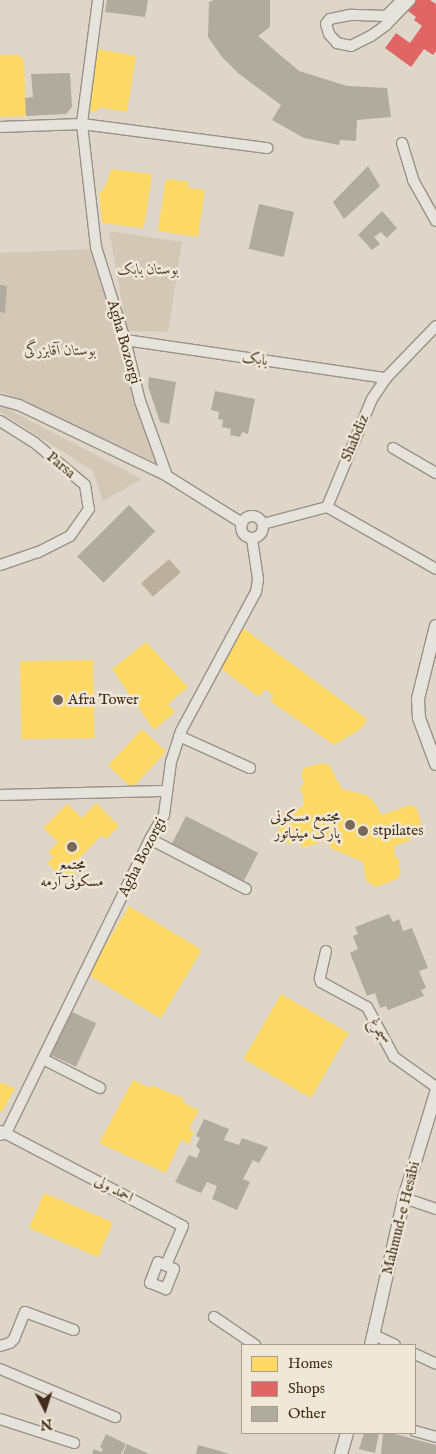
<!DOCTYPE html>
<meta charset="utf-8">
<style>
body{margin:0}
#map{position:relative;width:436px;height:1454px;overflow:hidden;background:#ded7c9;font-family:"IM FELL English",Amiri,serif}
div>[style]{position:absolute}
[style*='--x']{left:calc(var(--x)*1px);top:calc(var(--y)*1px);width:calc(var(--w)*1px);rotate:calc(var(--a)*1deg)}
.green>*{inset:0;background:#d3c8b5}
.water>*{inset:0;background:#bcb09c;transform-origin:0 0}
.homes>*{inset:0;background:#ffd966;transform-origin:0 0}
.shops>*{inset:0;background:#e06666}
.building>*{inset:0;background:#b0aa9f;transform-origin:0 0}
.roads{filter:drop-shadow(1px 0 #989187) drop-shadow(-1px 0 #989187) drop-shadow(0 1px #989187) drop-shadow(0 -1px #989187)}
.minor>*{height:10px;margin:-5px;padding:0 5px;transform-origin:5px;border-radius:5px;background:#e6e2dc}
.minor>.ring{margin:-5px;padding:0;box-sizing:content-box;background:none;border:10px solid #e6e2dc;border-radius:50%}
.tertiary>*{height:12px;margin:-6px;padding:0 6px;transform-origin:6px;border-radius:6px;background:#e6e2dc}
.dots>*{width:14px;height:14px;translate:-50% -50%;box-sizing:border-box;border:2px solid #efe7d7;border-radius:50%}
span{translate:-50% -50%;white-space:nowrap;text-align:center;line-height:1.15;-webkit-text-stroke:5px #efe7d7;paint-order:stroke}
.park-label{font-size:15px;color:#5d4936;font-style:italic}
.street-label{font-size:15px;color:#422c1a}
.poi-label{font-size:15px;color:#422c1a}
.left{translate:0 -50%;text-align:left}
.right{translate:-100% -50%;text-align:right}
.legend{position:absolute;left:241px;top:1344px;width:175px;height:90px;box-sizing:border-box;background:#efe7d7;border:1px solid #aa9c8b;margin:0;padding:6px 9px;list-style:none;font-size:15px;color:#422c1a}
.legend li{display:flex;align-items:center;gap:10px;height:25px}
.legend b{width:25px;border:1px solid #aa9c8b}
.north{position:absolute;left:20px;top:1384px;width:50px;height:50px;-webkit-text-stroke:4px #efe7d7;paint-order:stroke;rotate:175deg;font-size:14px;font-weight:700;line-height:20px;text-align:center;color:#422c1a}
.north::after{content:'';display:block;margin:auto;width:18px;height:22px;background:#422c1a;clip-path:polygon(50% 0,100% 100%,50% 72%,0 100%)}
</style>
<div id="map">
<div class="green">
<div style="clip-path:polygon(109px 231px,182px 242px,168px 332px,127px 331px)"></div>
<div style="clip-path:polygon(90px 249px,121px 343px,136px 405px,157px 463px,4px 393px,0 393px,0 253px)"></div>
<div style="clip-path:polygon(4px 407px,142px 479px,103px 501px,93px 471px,0 412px,0 408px)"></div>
</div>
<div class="water">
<div style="left:169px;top:559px;width:18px;height:37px;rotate:49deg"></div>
</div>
<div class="homes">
<div style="clip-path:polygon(98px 49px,136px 56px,127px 112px,98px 107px,97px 112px,88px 110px)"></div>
<div style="clip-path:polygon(0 55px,20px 55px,20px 58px,24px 58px,26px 116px,0 117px)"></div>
<div style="clip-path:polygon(111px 169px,152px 174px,144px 228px,102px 223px,99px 194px,105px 187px)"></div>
<div style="clip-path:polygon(168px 179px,189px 182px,188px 188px,205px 190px,198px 237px,158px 231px,165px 183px)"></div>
<div style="clip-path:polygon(243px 628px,367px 719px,362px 728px,334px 745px,270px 701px,274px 697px,266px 689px,259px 697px,220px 668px)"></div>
<div style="clip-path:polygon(146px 642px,188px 687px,168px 704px,175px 712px,154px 730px,112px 669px)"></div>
<div style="left:93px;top:660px;width:78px;height:73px;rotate:89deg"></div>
<div style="left:142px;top:729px;width:33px;height:50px;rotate:43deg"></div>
<div style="clip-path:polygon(322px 763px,329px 765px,342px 789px,366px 795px,376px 804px,381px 815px,411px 805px,417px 809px,423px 829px,420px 834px,411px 837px,411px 840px,394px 846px,395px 858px,398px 857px,400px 864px,398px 865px,401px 873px,397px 879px,376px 887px,366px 881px,363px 862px,331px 848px,330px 845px,319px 840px,319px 843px,302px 848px,299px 841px,290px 844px,283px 841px,276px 821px,280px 815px,303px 807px,304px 800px,300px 786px,305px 784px,301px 775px,304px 768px)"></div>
<div style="clip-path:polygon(96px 803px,119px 826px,106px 839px,102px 835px,74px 864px,79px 869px,67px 882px,47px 863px,53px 857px,48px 852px,58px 842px,43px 828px,67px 804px,82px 818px)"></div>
<div style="left:129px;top:906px;width:85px;height:80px;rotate:31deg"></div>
<div style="left:281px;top:994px;width:78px;height:75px;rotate:30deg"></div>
<div style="clip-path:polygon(133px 1080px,150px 1088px,151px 1085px,185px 1099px,183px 1103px,199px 1110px,189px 1129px,194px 1132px,189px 1144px,181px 1140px,166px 1173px,99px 1143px)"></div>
<div style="clip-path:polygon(0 1082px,15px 1088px,2px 1112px,0 1111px)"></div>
<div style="left:44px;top:1193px;width:75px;height:38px;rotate:23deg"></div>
</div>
<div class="shops">
<div style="clip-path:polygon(416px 0,430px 0,436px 4px,436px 51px,433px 55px,424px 49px,411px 67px,385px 48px,396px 33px,410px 43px,422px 26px,414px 20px,416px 17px,408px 11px)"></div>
</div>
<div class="building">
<div style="clip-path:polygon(107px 0,148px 0,145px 17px,105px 12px)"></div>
<div style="clip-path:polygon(214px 0,270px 0,270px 27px,258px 36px,299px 71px,347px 86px,387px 88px,391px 117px,357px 120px,356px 141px,340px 140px,339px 145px,304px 138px,272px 120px,281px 105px,238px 73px,222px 57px,208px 37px,209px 2px)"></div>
<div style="clip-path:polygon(70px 73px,72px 107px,66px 114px,26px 116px,25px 98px,33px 97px,31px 74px)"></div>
<div style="clip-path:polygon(368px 166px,380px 186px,344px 219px,333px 202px)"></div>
<div style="left:259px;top:204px;width:36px;height:46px;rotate:13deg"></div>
<div style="clip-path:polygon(382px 211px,397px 228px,387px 238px,381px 232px,374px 237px,380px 244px,372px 250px,358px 235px)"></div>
<div style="clip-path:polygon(0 285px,7px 286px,5px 313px,0 312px)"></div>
<div style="clip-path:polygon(149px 377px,176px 382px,169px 424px,160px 422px,148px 386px)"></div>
<div style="clip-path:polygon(215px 391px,255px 399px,248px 434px,242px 432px,240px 437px,230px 435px,231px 429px,222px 427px,223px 420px,218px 419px,219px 412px,211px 410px)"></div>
<div style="left:129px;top:505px;width:37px;height:73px;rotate:45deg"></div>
<div style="left:186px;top:816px;width:81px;height:35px;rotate:27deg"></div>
<div style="clip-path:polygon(389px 914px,393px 922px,399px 919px,403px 931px,412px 928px,428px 968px,419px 971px,426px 988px,421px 990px,424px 996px,388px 1010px,386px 1006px,380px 1008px,375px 993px,367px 996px,350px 953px,358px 949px,353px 936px,358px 934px,355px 927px)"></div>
<div style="left:70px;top:1011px;width:29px;height:48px;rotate:25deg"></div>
<div style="clip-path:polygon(204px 1119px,229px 1129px,224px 1140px,239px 1145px,242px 1138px,268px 1147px,259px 1163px,253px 1160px,243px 1179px,250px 1182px,237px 1210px,212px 1199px,217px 1186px,207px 1182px,201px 1193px,175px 1182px,189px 1155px,197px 1158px,200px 1150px,196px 1146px,200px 1138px,196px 1136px)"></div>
<div style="clip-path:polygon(364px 1433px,379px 1433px,375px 1453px,359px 1449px)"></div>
<div style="clip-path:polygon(383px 1433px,391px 1433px,436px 1445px,436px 1454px,381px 1454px)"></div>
<div style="clip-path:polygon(106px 1434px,126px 1444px,121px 1454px,92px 1454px,94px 1449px,101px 1452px,103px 1449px,100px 1447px)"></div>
<div style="clip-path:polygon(127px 1444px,149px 1454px,123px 1454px)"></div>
<div style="clip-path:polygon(198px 1445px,220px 1451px,229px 1454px,196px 1454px)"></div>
</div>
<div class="roads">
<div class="minor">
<div style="--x:98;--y:0;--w:125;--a:97.4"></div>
<div style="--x:82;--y:124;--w:124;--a:83.5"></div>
<div style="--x:96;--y:247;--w:97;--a:72.7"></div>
<div style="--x:125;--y:340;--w:63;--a:76.2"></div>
<div style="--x:140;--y:401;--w:80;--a:70.2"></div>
<div style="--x:167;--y:476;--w:89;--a:32.1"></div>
<div style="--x:402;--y:0;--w:23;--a:135"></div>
<div style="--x:386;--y:16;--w:36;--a:-178"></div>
<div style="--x:350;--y:15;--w:20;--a:169"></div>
<div style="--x:330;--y:19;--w:6;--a:129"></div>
<div style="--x:326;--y:24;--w:10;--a:73"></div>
<div style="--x:329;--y:34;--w:12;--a:48"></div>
<div style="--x:337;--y:43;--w:14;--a:12"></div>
<div style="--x:351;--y:46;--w:22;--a:-27"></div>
<div style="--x:371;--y:36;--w:19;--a:-36"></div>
<div style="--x:386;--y:25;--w:35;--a:-46"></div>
<div style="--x:0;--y:127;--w:82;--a:-2.1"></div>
<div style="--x:82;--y:124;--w:187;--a:7.4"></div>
<div style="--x:402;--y:143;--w:39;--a:73"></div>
<div style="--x:413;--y:180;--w:47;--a:60.7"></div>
<div style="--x:125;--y:340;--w:264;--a:8.3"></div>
<div style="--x:0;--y:400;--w:20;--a:15"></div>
<div style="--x:19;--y:405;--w:164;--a:25.6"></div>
<div style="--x:0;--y:421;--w:41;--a:32.2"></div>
<div style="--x:35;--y:443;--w:65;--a:40"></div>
<div style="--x:85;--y:485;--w:24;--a:81"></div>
<div style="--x:89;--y:509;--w:33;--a:125"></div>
<div style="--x:70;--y:536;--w:36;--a:153"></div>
<div style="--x:38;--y:552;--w:40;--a:161.1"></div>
<div style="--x:393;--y:448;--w:50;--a:30.2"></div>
<div style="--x:327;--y:507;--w:117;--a:-67.4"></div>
<div style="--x:372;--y:399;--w:25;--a:-56"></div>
<div style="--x:386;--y:378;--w:72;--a:-46.1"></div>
<div style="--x:327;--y:507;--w:125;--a:29.6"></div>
<div class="ring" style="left:241px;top:516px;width:12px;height:12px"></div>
<div style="--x:263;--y:524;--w:66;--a:-14.9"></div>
<div style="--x:179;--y:736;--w:78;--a:24.3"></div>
<div style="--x:0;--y:795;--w:167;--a:-1.4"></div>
<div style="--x:150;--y:839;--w:108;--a:27.5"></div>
<div style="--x:326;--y:951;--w:28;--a:103"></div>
<div style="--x:320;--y:978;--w:4;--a:76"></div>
<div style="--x:321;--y:982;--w:52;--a:28.5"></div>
<div style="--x:367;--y:1007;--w:57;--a:61.6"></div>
<div style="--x:394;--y:1057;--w:52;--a:35.5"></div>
<div style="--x:43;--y:1059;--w:64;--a:27"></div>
<div style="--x:1;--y:1131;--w:205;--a:27.6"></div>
<div style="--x:183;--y:1226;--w:43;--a:113.6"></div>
<div style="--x:0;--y:1135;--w:6;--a:-18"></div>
<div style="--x:6;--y:1133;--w:327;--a:-63.9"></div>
<div style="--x:150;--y:839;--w:28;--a:-60"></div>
<div style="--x:164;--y:815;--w:53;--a:-82.5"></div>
<div style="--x:171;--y:762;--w:33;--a:-72"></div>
<div style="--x:181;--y:731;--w:158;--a:-61.7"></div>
<div style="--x:256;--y:592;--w:13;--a:-81"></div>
<div style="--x:258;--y:579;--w:40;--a:-98.5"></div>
<div style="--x:404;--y:1198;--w:34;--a:19"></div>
<div style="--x:158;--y:1262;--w:17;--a:24"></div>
<div style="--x:174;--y:1269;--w:22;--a:112"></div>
<div style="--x:166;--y:1289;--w:17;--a:-159"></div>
<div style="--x:150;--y:1283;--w:22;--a:-69"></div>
<div style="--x:214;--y:1317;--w:50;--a:34.3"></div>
<div style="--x:374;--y:1335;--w:23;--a:25"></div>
<div style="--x:0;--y:1346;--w:10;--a:-17"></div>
<div style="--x:10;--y:1343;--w:6;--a:-45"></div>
<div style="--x:14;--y:1339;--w:29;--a:-68"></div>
<div style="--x:25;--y:1312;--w:52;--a:20.2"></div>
<div style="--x:415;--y:1354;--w:23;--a:25"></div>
<div style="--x:0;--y:1369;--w:125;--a:22.7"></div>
<div style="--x:0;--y:1419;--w:78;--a:18"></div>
<div style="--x:415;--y:1431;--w:22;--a:16"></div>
</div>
<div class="tertiary">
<div style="--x:436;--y:626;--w:75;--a:103.9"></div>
<div style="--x:418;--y:699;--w:19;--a:87"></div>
<div style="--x:419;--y:718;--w:49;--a:69.7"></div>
<div style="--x:371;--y:1345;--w:151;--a:-77.3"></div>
<div style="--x:404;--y:1198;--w:110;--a:-73.1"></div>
<div style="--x:341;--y:1454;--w:22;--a:-74"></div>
</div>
</div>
<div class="dots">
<div style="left:58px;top:700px;background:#796857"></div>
<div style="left:350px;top:825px;background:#796857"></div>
<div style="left:363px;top:831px;background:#796857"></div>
<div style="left:72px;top:847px;background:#796857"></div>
</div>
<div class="park-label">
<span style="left:148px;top:270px">بوستان بابک</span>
<span style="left:60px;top:351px">بوستان آقابزرگی</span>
</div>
<div class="street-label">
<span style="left:124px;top:342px;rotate:74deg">Agha Bozorgi</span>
<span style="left:255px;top:359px;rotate:8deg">بابک</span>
<span style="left:355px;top:438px;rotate:-67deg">Shabdiz</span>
<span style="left:61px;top:465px;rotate:40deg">Parsa</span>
<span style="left:142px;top:857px;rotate:-63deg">Agha Bozorgi</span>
<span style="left:380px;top:1031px;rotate:62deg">سیمرغ</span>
<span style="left:114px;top:1189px;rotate:28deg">احمد ولی</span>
<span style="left:401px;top:1218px;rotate:-76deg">Mahmud-e Hesābi</span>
</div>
<div class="poi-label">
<span class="left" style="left:68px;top:700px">Afra Tower</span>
<span class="right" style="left:340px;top:825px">مجتمع مسکونی<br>پارک مینیاتور</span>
<span class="left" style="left:373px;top:831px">stpilates</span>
<span style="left:72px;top:873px">مجتمع<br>مسکونی آرمه</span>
</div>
<ul class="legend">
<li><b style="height:14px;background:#ffd966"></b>Homes</li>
<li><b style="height:14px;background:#e06666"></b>Shops</li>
<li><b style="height:14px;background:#b0aa9f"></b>Other</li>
</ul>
<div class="north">N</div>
</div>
